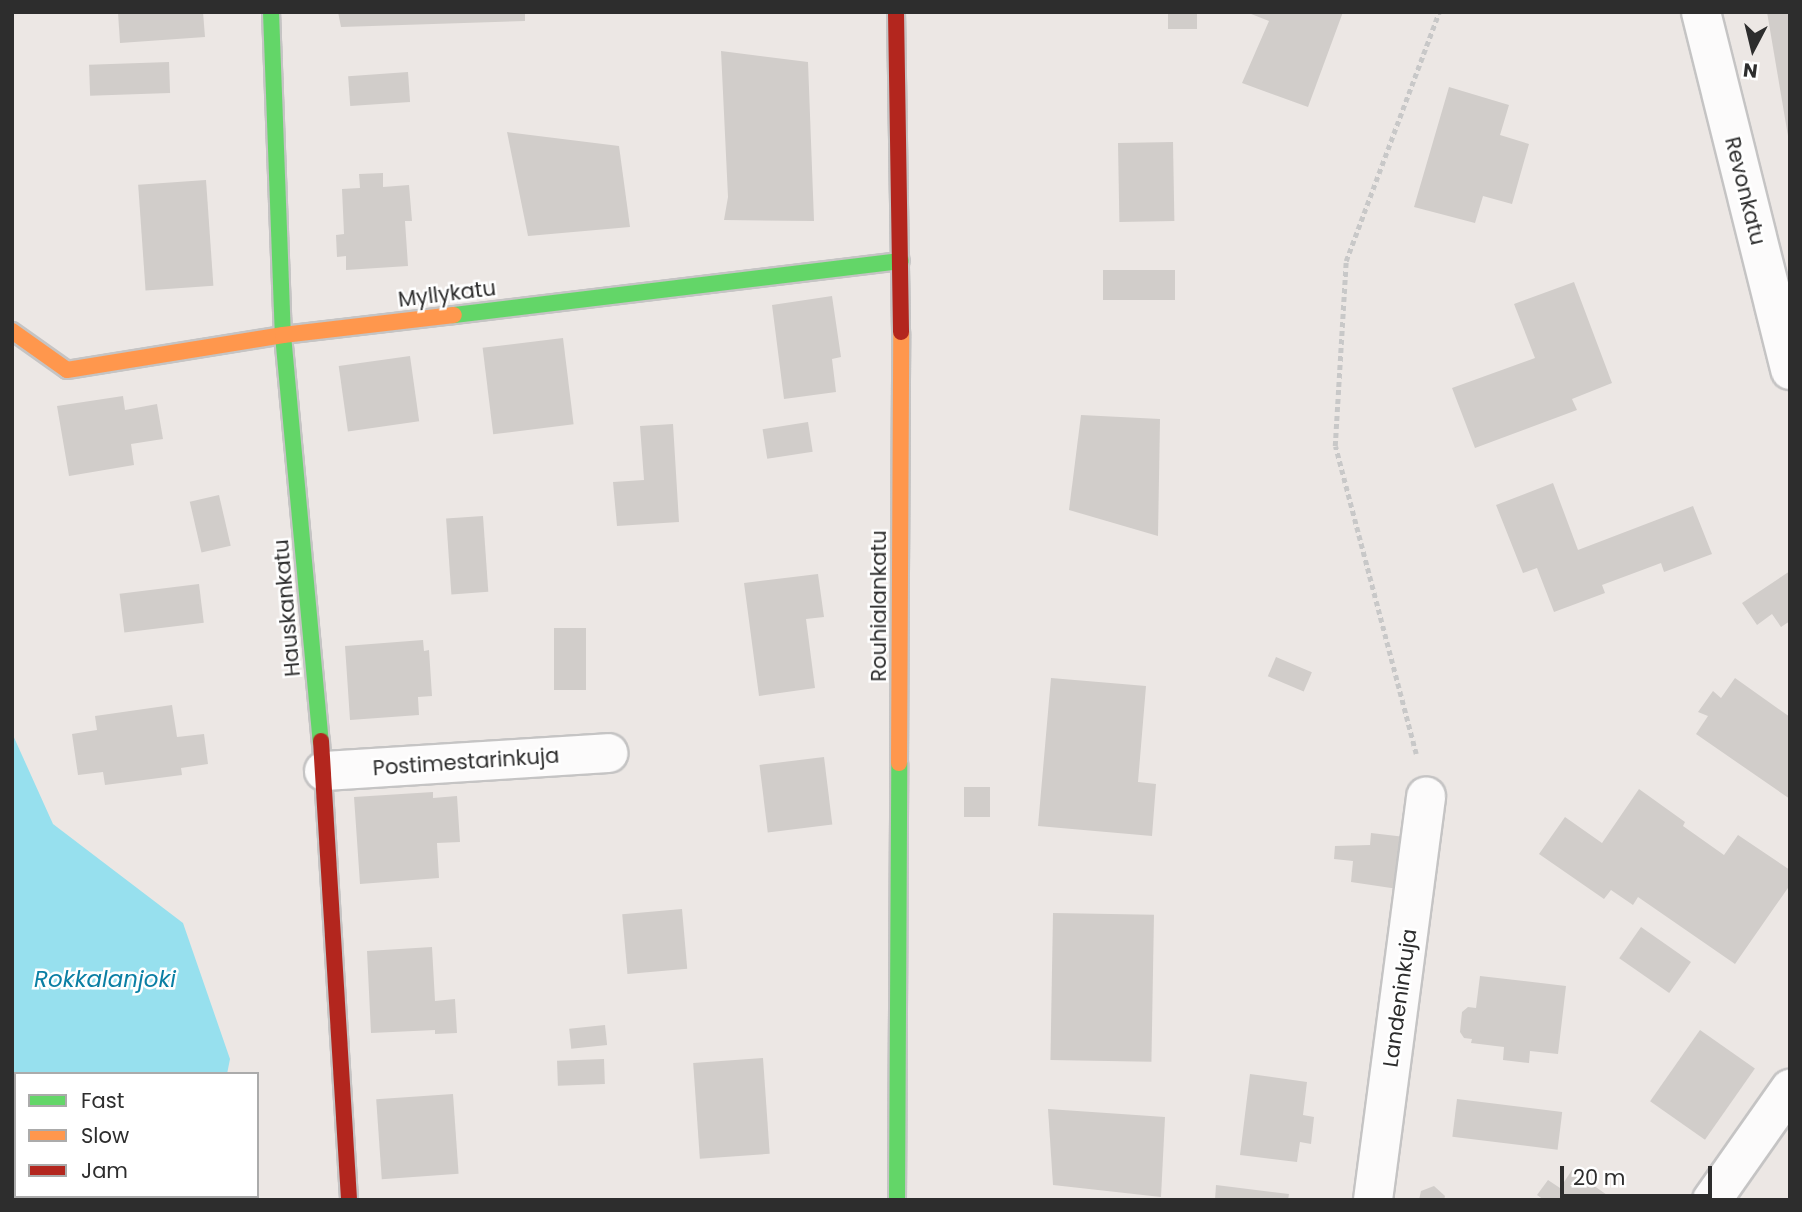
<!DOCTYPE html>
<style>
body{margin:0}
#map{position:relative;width:1802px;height:1212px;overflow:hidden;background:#ece7e4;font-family:Poppins,sans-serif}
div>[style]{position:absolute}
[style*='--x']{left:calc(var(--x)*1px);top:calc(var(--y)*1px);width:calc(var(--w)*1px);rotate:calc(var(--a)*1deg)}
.water>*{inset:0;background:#97e0ee}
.building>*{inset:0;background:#d1cdca;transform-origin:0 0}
.path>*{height:4.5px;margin-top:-2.25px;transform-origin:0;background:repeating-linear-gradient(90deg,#c8c8c8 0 5px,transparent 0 8.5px)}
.roads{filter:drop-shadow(2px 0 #c5c4c4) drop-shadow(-2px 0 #c5c4c4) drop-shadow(0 2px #c5c4c4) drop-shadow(0 -2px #c5c4c4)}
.street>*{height:38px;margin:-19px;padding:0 19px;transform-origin:19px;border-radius:19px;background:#fcfbfb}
.fast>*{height:16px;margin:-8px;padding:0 8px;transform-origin:8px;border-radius:8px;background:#63d668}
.slow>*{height:16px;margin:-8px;padding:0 8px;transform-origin:8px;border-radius:8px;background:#ff974d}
.jam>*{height:16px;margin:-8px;padding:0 8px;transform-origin:8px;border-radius:8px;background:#b3261e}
span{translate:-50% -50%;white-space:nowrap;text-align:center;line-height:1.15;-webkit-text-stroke:5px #fff;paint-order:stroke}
.street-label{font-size:21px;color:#2d2d2d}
.water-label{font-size:23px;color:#0b7fa4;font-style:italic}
.frame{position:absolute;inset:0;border:14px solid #2d2d2d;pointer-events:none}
.legend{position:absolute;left:14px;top:1072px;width:245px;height:126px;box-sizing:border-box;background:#fff;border:2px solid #ababab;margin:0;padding:9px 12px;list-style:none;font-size:21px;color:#2d2d2d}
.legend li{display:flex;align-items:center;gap:14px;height:35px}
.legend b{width:35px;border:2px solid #ababab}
.north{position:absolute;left:1718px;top:14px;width:70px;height:70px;-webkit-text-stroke:5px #fff;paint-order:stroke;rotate:187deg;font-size:19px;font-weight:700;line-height:28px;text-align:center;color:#2d2d2d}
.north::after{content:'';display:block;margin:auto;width:24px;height:32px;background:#2d2d2d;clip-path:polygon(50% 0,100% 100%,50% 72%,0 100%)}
.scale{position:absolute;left:1560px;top:1166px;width:152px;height:32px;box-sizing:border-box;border:4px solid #2d2d2d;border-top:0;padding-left:9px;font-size:21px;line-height:24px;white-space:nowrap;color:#2d2d2d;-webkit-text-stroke:5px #fff;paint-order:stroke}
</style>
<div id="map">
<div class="water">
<div style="clip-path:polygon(12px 733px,53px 824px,183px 923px,230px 1059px,227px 1074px,16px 1074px,16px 1196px,196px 1196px,195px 1200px,12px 1200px)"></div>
</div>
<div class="building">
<div style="clip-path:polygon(118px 12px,203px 12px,205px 37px,120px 43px)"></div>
<div style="clip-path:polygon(338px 12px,525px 12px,525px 21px,341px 27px)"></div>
<div style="left:1168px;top:12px;width:29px;height:17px"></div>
<div style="clip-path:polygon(1246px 12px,1343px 12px,1308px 107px,1242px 83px,1269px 21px)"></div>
<div style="clip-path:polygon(1767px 12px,1790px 12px,1790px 136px,1788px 136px)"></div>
<div style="clip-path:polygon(721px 51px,808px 62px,814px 221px,724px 220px,728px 197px)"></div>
<div style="left:169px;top:62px;width:31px;height:80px;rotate:88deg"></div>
<div style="left:408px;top:72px;width:30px;height:60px;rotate:86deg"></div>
<div style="clip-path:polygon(1449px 87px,1509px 105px,1500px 135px,1529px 144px,1512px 204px,1483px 196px,1475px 223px,1414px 207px)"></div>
<div style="clip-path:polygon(507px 132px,619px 146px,630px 227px,528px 236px)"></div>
<div style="left:1173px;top:142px;width:79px;height:55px;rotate:89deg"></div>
<div style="clip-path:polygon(383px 173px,383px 187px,409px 185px,412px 221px,405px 221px,408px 266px,346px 270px,346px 256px,337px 257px,336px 235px,344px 234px,342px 189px,360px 188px,359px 174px)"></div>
<div style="left:206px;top:180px;width:106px;height:68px;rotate:86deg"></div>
<div style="left:1103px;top:270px;width:72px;height:30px"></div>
<div style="clip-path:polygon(1574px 282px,1612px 383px,1572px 399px,1577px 410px,1475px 448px,1452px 388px,1535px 358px,1514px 304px)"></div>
<div style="clip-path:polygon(832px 296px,841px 357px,832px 359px,836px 392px,784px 399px,772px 305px)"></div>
<div style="left:563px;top:338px;width:87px;height:81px;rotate:83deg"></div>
<div style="left:410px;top:356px;width:66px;height:72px;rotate:82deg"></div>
<div style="clip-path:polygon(123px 396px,125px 410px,157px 404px,163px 439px,131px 444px,134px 465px,69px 476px,57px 406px)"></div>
<div style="clip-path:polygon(1081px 415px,1160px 419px,1158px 536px,1069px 510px)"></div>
<div style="left:808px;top:422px;width:30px;height:46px;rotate:81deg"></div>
<div style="clip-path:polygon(673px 424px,679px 522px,617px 526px,613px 482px,644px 480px,640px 426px)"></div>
<div style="clip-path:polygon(1553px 483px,1578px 550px,1693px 506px,1712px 554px,1664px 572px,1661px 563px,1602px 585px,1605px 593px,1554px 612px,1537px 568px,1523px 573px,1496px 505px)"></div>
<div style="left:219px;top:495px;width:52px;height:30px;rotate:77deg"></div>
<div style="left:483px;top:516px;width:76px;height:37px;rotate:86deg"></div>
<div style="clip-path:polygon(1790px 571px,1790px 621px,1781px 627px,1772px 614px,1757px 625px,1742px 603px)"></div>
<div style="clip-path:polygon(818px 574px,824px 617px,806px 619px,815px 688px,759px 696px,744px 583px)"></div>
<div style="left:199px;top:584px;width:39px;height:80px;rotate:83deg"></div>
<div style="left:554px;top:628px;width:32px;height:62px"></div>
<div style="clip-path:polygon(423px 640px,424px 651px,429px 650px,432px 696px,418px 697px,419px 715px,350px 720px,345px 646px)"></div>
<div style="left:1276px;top:657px;width:39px;height:21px;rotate:23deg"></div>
<div style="clip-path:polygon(1051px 678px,1146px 686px,1138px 782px,1156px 784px,1152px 836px,1038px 826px)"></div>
<div style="clip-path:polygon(1735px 678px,1790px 717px,1790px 799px,1696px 734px,1708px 716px,1698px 712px,1713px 691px,1721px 698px)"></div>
<div style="clip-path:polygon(172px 705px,177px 737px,204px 734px,208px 764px,181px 768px,182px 775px,105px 785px,103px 772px,78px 775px,72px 734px,97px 730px,95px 716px)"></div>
<div style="left:824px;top:757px;width:68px;height:65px;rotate:83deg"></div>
<div style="left:964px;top:787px;width:26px;height:30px"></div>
<div style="clip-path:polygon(1639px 789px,1685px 822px,1683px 826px,1724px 855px,1738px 835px,1790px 870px,1790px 885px,1735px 964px,1638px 897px,1633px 905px,1611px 890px,1604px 899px,1539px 854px,1565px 817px,1602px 843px)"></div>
<div style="clip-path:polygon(433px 792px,433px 798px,457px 796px,460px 842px,437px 843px,439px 878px,360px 884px,354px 797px)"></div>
<div style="clip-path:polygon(1371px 833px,1405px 837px,1398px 889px,1351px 882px,1353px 861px,1334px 859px,1335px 846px,1370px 845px)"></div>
<div style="left:682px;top:909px;width:60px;height:60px;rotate:85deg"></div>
<div style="left:1053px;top:913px;width:101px;height:147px;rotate:1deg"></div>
<div style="left:1641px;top:927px;width:61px;height:38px;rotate:35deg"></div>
<div style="clip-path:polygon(432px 947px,435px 1001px,455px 999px,457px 1033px,435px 1034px,435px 1030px,371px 1033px,367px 951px)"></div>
<div style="clip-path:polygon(1480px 976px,1566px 986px,1558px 1054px,1530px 1051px,1529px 1063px,1503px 1060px,1504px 1047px,1471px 1043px,1472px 1039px,1464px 1038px,1460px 1032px,1462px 1012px,1468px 1007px,1476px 1008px)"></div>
<div style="left:605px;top:1025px;width:20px;height:36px;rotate:84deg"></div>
<div style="left:1700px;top:1030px;width:67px;height:87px;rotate:35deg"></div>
<div style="left:763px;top:1058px;width:96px;height:70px;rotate:86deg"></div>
<div style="left:604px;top:1059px;width:25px;height:47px;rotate:88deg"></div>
<div style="clip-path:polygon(1250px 1074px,1307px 1082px,1303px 1115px,1314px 1117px,1311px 1144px,1300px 1142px,1297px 1162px,1240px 1155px)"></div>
<div style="left:453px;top:1094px;width:80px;height:77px;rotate:86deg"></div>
<div style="left:1457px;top:1099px;width:106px;height:38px;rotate:7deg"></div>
<div style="clip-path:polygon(1048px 1109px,1165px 1117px,1161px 1197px,1053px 1185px)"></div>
<div style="clip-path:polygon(1572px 1170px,1614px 1200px,1544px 1200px,1537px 1195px,1548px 1180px,1560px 1188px)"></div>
<div style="clip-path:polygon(1216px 1185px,1289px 1194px,1288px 1200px,1215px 1200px)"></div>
<div style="clip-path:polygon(1434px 1186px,1445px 1196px,1444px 1200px,1419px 1200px,1421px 1191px)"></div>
</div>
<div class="path">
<div style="--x:1416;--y:754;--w:318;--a:-104.7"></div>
<div style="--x:1335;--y:446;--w:185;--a:-86.6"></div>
<div style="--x:1346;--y:261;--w:266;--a:-69.5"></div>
</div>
<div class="roads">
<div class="street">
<div style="--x:1701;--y:12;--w:369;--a:76"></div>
<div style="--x:324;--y:771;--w:285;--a:-3.6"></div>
<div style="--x:1373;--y:1200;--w:407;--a:-82.5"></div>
<div style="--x:1712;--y:1200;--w:136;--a:-54.9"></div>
</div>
<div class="fast">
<div style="--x:271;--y:12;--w:323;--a:87.9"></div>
<div style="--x:283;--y:335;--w:408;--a:84.7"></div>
<div style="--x:454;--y:315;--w:450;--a:-6.9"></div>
<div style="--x:897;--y:1200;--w:437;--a:-89.7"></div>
</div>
<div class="slow">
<div style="--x:12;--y:331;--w:67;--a:35.3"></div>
<div style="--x:67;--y:370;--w:219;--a:-9.2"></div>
<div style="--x:283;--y:335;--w:172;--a:-6.7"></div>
<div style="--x:899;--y:763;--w:431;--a:-89.7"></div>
</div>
<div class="jam">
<div style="--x:896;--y:12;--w:320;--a:89.1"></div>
<div style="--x:321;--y:741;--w:460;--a:86.5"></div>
</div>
</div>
<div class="street-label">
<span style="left:1745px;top:191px;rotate:76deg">Revonkatu</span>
<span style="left:447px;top:294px;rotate:-7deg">Myllykatu</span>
<span style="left:879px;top:606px;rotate:-90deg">Rouhialankatu</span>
<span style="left:287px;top:608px;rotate:-95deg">Hauskankatu</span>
<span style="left:466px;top:762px;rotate:-4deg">Postimestarinkuja</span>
<span style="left:1400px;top:998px;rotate:-82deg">Landeninkuja</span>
</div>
<div class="water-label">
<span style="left:105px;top:979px">Rokkalanjoki</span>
</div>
<div class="frame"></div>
<ul class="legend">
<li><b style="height:9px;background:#63d668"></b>Fast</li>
<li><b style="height:9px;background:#ff974d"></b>Slow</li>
<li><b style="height:9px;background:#b3261e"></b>Jam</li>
</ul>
<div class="north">N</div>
<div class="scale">20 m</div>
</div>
